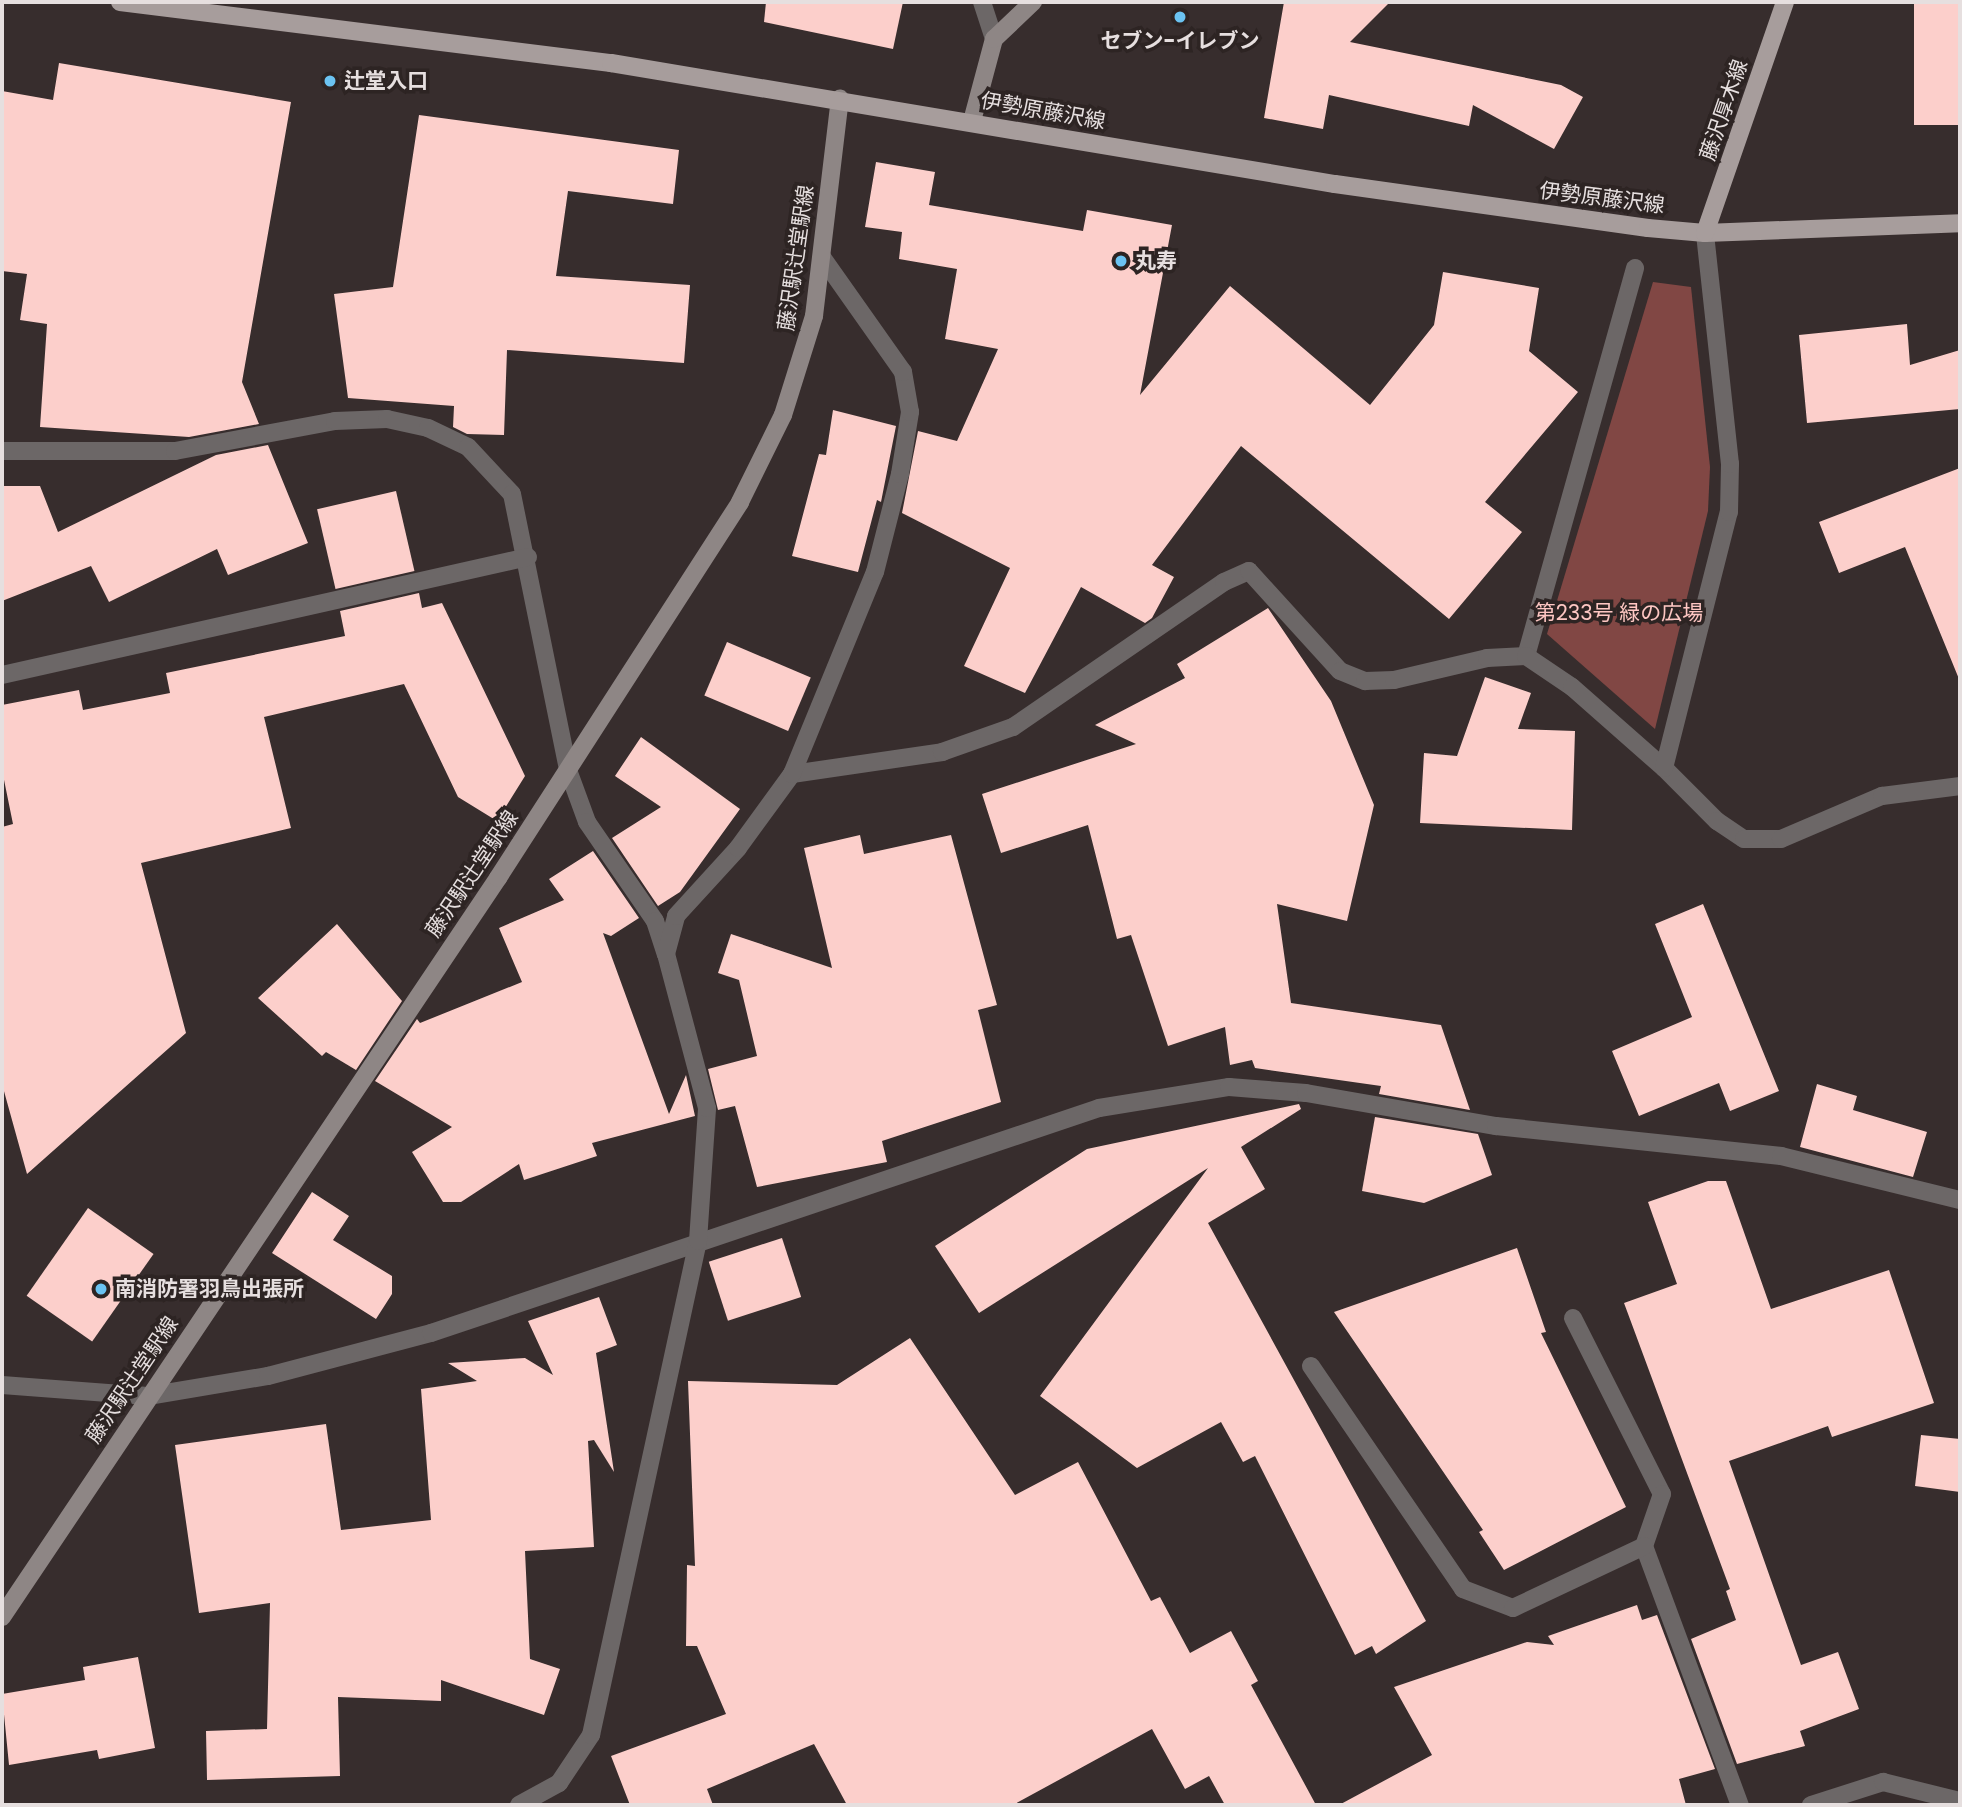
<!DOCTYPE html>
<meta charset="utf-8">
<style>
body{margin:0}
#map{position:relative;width:1962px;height:1807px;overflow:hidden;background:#372d2d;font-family:Poppins,"Noto Sans JP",sans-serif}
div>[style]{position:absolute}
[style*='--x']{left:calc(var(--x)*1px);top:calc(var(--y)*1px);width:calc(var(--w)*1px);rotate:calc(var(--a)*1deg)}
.green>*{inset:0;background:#814744}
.building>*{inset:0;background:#fccfcb;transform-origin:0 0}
.lane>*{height:18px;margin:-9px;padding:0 9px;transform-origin:9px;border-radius:9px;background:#6c6767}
.street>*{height:18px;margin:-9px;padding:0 9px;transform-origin:9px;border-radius:9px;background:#6c6767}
.secondary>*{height:18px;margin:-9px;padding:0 9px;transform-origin:9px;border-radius:9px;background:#8e8685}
.primary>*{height:18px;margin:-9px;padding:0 9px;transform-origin:9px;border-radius:9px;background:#a79d9c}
.dots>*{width:19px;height:19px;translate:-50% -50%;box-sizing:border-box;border:4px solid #2d2423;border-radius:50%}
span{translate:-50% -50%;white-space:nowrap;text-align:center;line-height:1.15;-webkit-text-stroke:7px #2d2423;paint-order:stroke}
.poi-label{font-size:21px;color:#e6dfdf;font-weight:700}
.left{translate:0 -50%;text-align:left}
.street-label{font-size:21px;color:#e6dfdf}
.park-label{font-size:21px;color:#fec7c3}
.frame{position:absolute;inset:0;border:4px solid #e6dfdf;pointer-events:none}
</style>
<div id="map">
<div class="green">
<div style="clip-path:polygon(1653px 282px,1691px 287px,1710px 467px,1708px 511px,1655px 729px,1547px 634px)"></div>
</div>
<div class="building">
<div style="clip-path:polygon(766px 2px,903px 2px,893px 49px,764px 22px)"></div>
<div style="clip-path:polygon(1284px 2px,1390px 2px,1350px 42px,1561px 85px,1583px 97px,1554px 149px,1473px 105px,1469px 126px,1329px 95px,1323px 129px,1264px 118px)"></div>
<div style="left:1914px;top:2px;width:46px;height:123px"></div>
<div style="clip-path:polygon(59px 63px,291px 102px,242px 382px,259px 424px,189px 437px,40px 427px,47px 324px,20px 320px,27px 274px,2px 271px,2px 91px,53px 100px)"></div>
<div style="clip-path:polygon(419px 115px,679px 150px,673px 204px,568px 191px,556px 276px,690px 285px,684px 363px,507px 350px,504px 435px,467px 434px,453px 427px,454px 406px,348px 398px,334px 294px,393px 287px)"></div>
<div style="clip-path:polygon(876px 162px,935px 172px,929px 205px,1083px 231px,1087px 210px,1172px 225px,1140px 395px,1230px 286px,1370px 405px,1434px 325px,1443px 272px,1539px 288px,1529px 351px,1578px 392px,1485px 502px,1522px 532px,1449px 619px,1241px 446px,1152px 565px,1174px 577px,1152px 618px,1145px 623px,1081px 587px,1025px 693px,964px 666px,1010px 568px,902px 513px,918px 431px,957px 441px,998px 349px,945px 339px,957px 269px,899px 259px,902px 232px,865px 227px)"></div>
<div style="clip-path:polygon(1907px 324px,1910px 365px,1960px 350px,1960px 409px,1807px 423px,1799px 335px)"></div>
<div style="clip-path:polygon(833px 410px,896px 426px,881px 502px,877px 500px,858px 572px,792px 556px,819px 454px,826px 455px)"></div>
<div style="clip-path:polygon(268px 445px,308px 543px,228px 575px,217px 549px,109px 602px,91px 566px,2px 601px,2px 486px,40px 486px,58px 532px,216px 455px)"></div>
<div style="clip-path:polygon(1960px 468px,1960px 679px,1959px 679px,1905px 547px,1839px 573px,1819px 522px)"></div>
<div style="left:396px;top:491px;width:82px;height:81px;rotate:77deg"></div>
<div style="clip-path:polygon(419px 593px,422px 608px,442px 603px,525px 776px,497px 821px,458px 797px,404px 684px,264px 717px,291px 828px,141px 863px,186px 1033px,27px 1174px,2px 1084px,2px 827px,13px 824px,2px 770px,2px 705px,79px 690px,83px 710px,170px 693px,166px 673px,345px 636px,340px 611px)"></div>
<div style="clip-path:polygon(1268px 608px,1331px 701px,1374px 805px,1347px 921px,1277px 904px,1291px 1003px,1441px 1025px,1470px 1110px,1379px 1094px,1381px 1086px,1255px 1068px,1252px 1060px,1230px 1065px,1225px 1027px,1168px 1046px,1131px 935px,1117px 939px,1088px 825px,1001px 853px,982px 794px,1136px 744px,1095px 725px,1185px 678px,1177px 664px)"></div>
<div style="left:727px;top:642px;width:91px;height:58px;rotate:23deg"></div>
<div style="clip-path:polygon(1485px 677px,1531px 693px,1518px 729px,1575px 731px,1572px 830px,1420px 823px,1424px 753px,1457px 756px)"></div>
<div style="clip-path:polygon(641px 737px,740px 809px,680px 892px,658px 906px,612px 838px,661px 807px,615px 776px)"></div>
<div style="clip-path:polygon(860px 835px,864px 854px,951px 835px,997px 1005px,978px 1010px,1001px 1102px,882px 1141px,887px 1162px,757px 1187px,735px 1106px,718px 1110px,708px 1069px,757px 1056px,739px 980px,718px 973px,731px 934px,832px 968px,804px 848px)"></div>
<div style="clip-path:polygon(593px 851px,639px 918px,611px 936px,603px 933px,669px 1114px,686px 1075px,695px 1116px,592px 1143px,597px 1156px,524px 1180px,519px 1164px,461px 1202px,443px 1202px,412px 1152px,452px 1127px,375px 1081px,417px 1019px,420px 1023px,522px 982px,499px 928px,564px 900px,549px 879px)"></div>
<div style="clip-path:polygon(1703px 904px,1779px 1091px,1730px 1111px,1719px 1083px,1639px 1116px,1612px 1051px,1692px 1017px,1655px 924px)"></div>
<div style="clip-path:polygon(337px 924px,402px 1001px,356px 1070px,326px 1052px,322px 1056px,258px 998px)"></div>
<div style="clip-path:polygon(1817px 1084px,1857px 1096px,1853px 1110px,1927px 1132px,1913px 1177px,1800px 1147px)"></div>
<div style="clip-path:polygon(1299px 1104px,1301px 1109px,1241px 1147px,1265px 1189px,1208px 1223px,1426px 1621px,1376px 1654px,1372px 1646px,1355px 1655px,1255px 1456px,1243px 1462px,1221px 1422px,1137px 1468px,1040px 1396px,1208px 1168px,979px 1313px,935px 1246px,1087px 1149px)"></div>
<div style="clip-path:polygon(1375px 1117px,1478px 1134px,1492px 1175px,1424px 1203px,1362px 1191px)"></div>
<div style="clip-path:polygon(1708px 1181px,1726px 1181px,1771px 1309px,1889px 1270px,1934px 1403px,1832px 1437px,1828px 1426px,1729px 1461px,1801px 1665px,1838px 1652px,1859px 1709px,1800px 1731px,1805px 1746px,1737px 1764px,1691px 1639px,1736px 1620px,1726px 1591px,1730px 1589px,1624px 1303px,1677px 1284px,1648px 1202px)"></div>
<div style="clip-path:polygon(312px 1192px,349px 1216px,333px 1240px,392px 1276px,392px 1294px,376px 1319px,272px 1253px)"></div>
<div style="left:88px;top:1208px;width:80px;height:107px;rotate:35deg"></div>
<div style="left:782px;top:1238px;width:62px;height:77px;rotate:72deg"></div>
<div style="clip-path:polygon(1517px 1248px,1546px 1332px,1541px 1333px,1626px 1507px,1504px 1570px,1479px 1532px,1483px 1530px,1334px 1312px)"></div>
<div style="clip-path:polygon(599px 1297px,617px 1345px,596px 1353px,614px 1472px,594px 1440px,588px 1441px,594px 1547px,525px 1551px,530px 1659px,560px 1669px,544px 1715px,441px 1680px,441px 1701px,338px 1697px,340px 1776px,207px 1780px,206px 1731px,267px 1729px,270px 1603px,199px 1613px,175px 1445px,326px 1424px,341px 1530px,431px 1520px,421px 1389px,477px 1381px,448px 1363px,525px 1358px,553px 1375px,528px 1321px)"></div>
<div style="clip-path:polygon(910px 1338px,1015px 1495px,1078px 1462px,1151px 1601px,1160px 1597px,1190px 1653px,1231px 1631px,1258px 1681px,1251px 1685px,1316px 1805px,1225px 1805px,1209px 1776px,1185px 1789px,1152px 1729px,1013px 1805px,847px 1805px,814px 1744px,707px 1789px,713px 1805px,630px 1805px,611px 1756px,726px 1714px,697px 1646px,686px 1646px,687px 1565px,695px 1566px,688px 1381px,837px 1385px)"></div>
<div style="clip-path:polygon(1921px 1435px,1960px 1439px,1960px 1492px,1915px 1486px)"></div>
<div style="clip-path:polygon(1637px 1605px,1642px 1620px,1657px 1615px,1715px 1769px,1679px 1779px,1686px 1805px,1339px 1805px,1432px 1755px,1394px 1687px,1527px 1642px,1554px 1645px,1548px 1636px)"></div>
<div style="clip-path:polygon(138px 1657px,155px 1748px,99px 1759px,97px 1750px,9px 1765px,2px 1694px,85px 1680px,83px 1667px)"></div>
</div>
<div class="lane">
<div style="--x:2;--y:451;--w:173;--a:0"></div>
<div style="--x:175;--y:451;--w:163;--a:-10.6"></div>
<div style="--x:335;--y:421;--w:52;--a:-2.2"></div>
<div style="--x:387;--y:419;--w:42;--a:12.4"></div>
<div style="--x:428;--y:428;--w:44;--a:25.4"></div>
<div style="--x:468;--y:447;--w:64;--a:46.9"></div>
<div style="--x:512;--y:494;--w:282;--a:78.5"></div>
<div style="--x:568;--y:770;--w:55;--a:69.9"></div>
<div style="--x:587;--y:822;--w:120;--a:55.5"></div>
<div style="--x:655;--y:921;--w:35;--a:72"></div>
</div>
<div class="street">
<div style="--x:982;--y:2;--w:39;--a:72"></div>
<div style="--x:1526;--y:656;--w:403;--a:-74.3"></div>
<div style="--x:2;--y:675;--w:539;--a:-12.64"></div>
<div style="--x:1664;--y:768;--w:75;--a:45"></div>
<div style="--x:1717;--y:821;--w:32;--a:34"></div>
<div style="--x:1744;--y:839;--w:37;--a:0"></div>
<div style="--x:1781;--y:839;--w:110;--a:-23.1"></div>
<div style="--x:1882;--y:796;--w:79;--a:-7.3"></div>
<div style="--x:792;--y:774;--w:152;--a:-8.3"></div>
<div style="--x:942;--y:752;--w:75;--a:-19.4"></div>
<div style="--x:1013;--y:727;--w:256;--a:-34.5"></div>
<div style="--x:1224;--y:582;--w:27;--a:-24"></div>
<div style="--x:1249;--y:571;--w:135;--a:47.7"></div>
<div style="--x:1340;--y:671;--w:27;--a:22"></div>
<div style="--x:1365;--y:681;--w:29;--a:-2"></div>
<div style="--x:1394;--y:680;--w:96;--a:-13.3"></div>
<div style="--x:1487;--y:658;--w:39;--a:-3"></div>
<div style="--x:1526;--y:656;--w:55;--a:34"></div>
<div style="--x:1572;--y:687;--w:123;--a:41.4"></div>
<div style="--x:1664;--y:768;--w:264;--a:-75.8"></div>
<div style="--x:1729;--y:512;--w:48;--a:-88.8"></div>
<div style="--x:1730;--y:464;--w:232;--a:-96.2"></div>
<div style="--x:1573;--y:1318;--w:197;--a:63.2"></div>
<div style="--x:1662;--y:1494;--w:55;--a:109.1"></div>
<div style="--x:1644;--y:1546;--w:276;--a:69.7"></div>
<div style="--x:1311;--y:1366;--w:270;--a:55.7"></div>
<div style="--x:1463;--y:1589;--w:53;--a:20.8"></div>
<div style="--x:1513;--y:1608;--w:145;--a:-25.3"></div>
<div style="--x:2;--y:1385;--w:146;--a:4.3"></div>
<div style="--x:148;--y:1396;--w:122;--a:-9.5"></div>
<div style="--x:268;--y:1376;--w:169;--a:-14.8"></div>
<div style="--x:431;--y:1333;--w:705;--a:-18.61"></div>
<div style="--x:1099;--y:1108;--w:132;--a:-9.2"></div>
<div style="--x:1229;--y:1087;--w:77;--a:4.5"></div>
<div style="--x:1306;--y:1093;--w:193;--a:9.9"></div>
<div style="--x:1496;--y:1126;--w:287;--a:6"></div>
<div style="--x:1781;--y:1156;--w:184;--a:13.8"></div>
<div style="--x:519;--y:1805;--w:46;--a:-28.8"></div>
<div style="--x:559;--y:1783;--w:58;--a:-56.3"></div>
<div style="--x:591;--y:1735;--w:505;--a:-77.78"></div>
<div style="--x:698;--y:1241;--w:133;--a:-86.1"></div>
<div style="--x:707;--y:1108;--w:159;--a:-104.9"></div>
<div style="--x:666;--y:954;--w:39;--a:-75"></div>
<div style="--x:676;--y:916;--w:92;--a:-47.6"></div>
<div style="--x:738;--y:848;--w:92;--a:-53.9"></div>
<div style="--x:792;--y:774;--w:218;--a:-67.7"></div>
<div style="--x:875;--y:572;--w:101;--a:-75.7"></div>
<div style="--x:900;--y:474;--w:63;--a:-80.8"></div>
<div style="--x:910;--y:412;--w:41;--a:-99.9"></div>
<div style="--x:903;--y:372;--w:141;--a:-125.2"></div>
<div style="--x:1811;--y:1805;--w:76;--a:-17.7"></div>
<div style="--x:1883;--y:1782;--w:79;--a:13.9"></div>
</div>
<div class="secondary">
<div style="--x:972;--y:121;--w:85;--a:-75"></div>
<div style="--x:994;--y:39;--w:54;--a:-43.5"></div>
<div style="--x:2;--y:1617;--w:890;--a:-56.13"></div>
<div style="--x:498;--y:878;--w:447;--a:-57.2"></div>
<div style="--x:740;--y:502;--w:97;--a:-63.7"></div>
<div style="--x:783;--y:415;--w:104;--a:-72.6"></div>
<div style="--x:814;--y:316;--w:219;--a:-83.2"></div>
</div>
<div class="primary">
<div style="--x:120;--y:2;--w:495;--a:7.1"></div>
<div style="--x:611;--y:63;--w:734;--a:9.49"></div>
<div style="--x:1335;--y:184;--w:316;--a:8"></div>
<div style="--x:1648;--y:228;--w:57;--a:5"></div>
<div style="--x:1705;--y:233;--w:255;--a:-2.2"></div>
<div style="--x:1705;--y:233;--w:244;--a:-70.9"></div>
</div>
<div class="dots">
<div style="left:1180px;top:17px;background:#6bc3f2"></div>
<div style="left:330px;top:81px;background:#6bc3f2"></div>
<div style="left:1121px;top:261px;background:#6bc3f2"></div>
<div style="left:101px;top:1289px;background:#6bc3f2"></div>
</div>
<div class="poi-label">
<span style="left:1180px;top:41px">セブン-イレブン</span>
<span class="left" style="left:344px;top:81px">辻堂入口</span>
<span class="left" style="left:1135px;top:261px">丸寿</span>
<span class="left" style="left:115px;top:1289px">南消防署羽鳥出張所</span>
</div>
<div class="street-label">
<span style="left:1724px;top:110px;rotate:-71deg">藤沢厚木線</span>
<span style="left:1043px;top:111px;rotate:10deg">伊勢原藤沢線</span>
<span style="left:1602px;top:198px;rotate:7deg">伊勢原藤沢線</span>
<span style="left:796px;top:258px;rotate:-82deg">藤沢駅辻堂駅線</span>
<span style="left:472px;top:874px;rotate:-56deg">藤沢駅辻堂駅線</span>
<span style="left:132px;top:1380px;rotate:-56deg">藤沢駅辻堂駅線</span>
</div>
<div class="park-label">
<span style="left:1619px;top:613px">第233号 緑の広場</span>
</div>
<div class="frame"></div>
</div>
